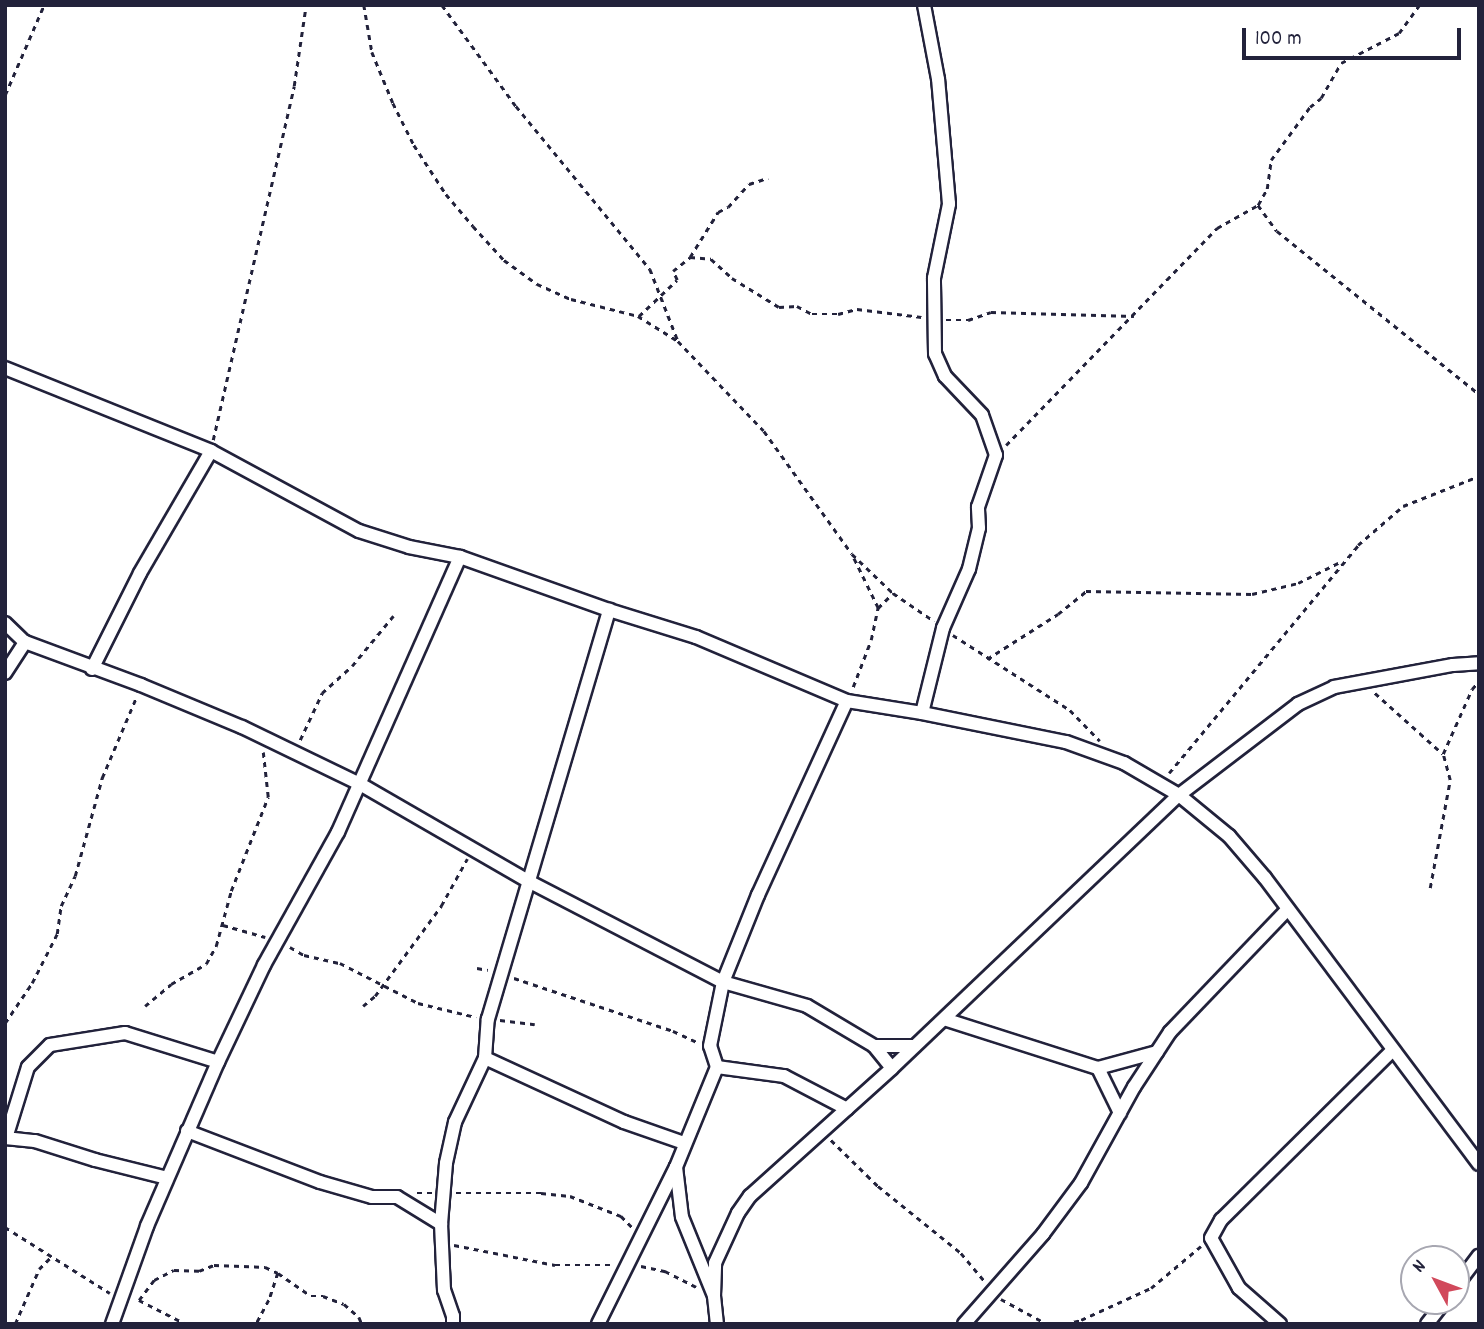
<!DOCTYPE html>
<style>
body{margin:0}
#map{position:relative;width:1484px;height:1329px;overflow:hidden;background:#fff;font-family:Dekko,sans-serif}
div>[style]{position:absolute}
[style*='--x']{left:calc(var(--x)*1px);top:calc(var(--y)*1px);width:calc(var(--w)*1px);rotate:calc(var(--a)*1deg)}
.path>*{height:2.5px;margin-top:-1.25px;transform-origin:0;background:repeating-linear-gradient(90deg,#22223b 0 5px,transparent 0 10px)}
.roads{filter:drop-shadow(2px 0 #22223b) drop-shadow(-2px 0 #22223b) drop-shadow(0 2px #22223b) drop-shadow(0 -2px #22223b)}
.minor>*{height:12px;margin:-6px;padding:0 6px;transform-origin:6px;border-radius:6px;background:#fff}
span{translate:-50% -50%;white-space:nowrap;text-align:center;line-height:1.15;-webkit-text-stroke:6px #fff;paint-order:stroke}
.frame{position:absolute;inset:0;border:7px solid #22223b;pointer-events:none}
.north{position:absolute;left:1400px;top:1245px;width:70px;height:70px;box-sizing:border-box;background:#fff;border:2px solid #a7a7b1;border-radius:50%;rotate:311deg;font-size:19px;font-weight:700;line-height:28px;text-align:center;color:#22223b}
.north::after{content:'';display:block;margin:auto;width:24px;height:32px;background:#d1495b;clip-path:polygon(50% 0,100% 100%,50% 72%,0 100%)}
.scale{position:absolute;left:1242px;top:28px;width:219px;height:32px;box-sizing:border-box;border:4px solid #22223b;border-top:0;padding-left:9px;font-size:21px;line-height:24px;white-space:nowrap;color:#22223b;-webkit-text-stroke:5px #fff;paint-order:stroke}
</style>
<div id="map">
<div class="path">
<div style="--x:364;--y:5;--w:48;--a:80.3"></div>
<div style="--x:372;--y:52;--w:55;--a:67.6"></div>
<div style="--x:393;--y:103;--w:47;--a:63.4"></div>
<div style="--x:414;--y:145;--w:59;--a:56.9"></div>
<div style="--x:446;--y:194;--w:42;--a:49.8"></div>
<div style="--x:473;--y:226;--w:46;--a:47.6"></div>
<div style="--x:504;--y:260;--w:41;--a:36"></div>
<div style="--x:537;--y:284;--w:37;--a:24"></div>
<div style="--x:571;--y:299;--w:69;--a:14.2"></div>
<div style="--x:638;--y:316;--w:47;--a:32"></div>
<div style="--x:442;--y:5;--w:125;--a:53.8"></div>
<div style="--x:516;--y:106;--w:211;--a:50.6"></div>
<div style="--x:650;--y:269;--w:77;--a:68.7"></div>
<div style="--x:678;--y:341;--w:124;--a:46.3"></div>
<div style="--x:764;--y:431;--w:151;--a:54.4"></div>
<div style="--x:852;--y:554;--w:57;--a:43.6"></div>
<div style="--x:893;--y:593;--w:50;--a:34.3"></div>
<div style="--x:5;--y:95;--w:98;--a:-66.6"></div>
<div style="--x:1258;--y:205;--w:32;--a:54"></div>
<div style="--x:1277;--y:231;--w:260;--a:38.9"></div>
<div style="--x:690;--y:257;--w:21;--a:5"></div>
<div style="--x:711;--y:259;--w:28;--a:42"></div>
<div style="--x:732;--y:278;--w:55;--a:31.7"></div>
<div style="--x:779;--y:307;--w:18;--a:-3"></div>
<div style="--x:797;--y:306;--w:17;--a:28"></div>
<div style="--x:812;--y:314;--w:26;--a:0"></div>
<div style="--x:838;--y:314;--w:20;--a:-15"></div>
<div style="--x:857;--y:309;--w:65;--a:7"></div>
<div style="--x:639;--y:316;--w:52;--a:-43.5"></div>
<div style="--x:677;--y:280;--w:10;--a:-114"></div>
<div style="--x:673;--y:271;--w:22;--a:-39"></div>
<div style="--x:690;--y:257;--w:53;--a:-58.1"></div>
<div style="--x:718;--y:212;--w:11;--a:-27"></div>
<div style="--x:728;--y:207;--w:31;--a:-48"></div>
<div style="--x:749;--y:184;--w:20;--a:-18"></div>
<div style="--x:946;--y:320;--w:22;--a:0"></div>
<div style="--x:968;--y:320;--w:24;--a:-19"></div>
<div style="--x:991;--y:312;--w:143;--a:1.6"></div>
<div style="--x:213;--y:440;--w:363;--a:-77.1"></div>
<div style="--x:294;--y:86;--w:82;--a:-81.6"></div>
<div style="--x:1006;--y:445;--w:303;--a:-45.8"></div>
<div style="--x:1217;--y:228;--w:47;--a:-29.3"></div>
<div style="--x:1258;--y:205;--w:18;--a:-61"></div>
<div style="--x:1267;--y:189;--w:29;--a:-82"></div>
<div style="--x:1271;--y:160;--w:66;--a:-53.7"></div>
<div style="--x:1310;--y:107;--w:14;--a:-39"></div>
<div style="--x:1321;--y:98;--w:40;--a:-60.3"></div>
<div style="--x:1341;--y:63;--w:65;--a:-27.3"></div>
<div style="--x:1399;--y:33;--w:34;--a:-54"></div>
<div style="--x:878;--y:608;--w:21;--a:-45"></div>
<div style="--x:953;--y:635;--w:139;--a:32.7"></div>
<div style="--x:1070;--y:710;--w:43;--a:45.9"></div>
<div style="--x:987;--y:659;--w:84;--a:-32.4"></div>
<div style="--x:1058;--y:614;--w:36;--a:-39"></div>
<div style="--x:1086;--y:591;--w:166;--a:1"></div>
<div style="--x:1252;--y:594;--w:47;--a:-13.4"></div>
<div style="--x:1298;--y:583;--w:45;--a:-26.6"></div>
<div style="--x:853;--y:687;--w:50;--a:-69"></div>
<div style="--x:871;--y:640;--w:33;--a:-78"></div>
<div style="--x:878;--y:608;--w:57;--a:-116.1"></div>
<div style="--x:1375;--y:693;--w:91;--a:41.9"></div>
<div style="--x:300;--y:740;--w:52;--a:-64.9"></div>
<div style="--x:322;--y:693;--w:40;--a:-42"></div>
<div style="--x:352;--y:666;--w:65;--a:-50.6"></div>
<div style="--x:1169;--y:773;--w:296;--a:-50.3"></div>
<div style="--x:1358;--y:545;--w:60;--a:-40.9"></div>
<div style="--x:1403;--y:506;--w:82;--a:-21.5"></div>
<div style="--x:1430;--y:888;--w:110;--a:-79.5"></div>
<div style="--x:1450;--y:780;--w:27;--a:-105"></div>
<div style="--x:1443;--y:754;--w:71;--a:-66"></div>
<div style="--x:1472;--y:689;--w:11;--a:-49"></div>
<div style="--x:223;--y:925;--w:44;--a:15.9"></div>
<div style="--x:290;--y:947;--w:16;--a:30"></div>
<div style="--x:304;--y:955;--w:37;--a:13"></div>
<div style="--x:340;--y:963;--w:88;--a:27.1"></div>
<div style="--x:418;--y:1003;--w:60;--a:13.6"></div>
<div style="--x:477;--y:968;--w:11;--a:10"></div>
<div style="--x:514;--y:978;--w:168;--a:18.4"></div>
<div style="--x:673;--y:1031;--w:29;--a:25"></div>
<div style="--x:145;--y:1006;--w:34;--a:-40"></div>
<div style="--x:171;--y:984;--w:40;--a:-29.7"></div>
<div style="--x:206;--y:964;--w:21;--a:-61"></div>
<div style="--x:216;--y:946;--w:57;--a:-74.7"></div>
<div style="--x:231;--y:891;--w:101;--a:-68.5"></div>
<div style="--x:268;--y:797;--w:45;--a:-96.3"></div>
<div style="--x:363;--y:1006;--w:16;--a:-40"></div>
<div style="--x:375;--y:996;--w:112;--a:-53.7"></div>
<div style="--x:441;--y:906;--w:54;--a:-61"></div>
<div style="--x:500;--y:1020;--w:35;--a:7"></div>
<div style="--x:5;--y:1023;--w:48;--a:-56"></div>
<div style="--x:32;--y:983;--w:55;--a:-63"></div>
<div style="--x:57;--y:934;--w:28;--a:-82"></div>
<div style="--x:61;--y:906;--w:33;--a:-65"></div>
<div style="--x:75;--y:876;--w:102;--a:-74.6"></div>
<div style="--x:102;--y:778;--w:87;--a:-67"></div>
<div style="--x:831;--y:1140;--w:66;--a:44.4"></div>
<div style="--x:878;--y:1186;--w:107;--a:38.9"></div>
<div style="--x:961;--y:1253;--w:38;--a:50"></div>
<div style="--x:417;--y:1193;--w:15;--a:0"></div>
<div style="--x:456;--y:1193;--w:85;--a:0"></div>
<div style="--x:541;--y:1193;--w:29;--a:6"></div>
<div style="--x:570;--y:1196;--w:55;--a:21.4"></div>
<div style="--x:621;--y:1216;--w:17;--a:45"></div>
<div style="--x:5;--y:1227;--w:124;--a:32.2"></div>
<div style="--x:454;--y:1245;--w:103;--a:11.2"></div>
<div style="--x:555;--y:1265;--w:58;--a:0"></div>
<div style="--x:641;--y:1266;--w:25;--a:12"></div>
<div style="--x:665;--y:1271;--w:35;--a:27"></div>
<div style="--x:278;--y:1273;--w:40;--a:34.9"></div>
<div style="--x:311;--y:1296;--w:12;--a:0"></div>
<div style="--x:323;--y:1296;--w:22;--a:21"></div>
<div style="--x:344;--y:1304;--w:20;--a:41"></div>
<div style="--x:359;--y:1317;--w:8;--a:67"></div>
<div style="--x:1001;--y:1299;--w:52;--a:28.5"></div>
<div style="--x:139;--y:1300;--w:25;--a:-53"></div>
<div style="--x:154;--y:1280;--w:22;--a:-27"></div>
<div style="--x:174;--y:1270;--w:25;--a:2"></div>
<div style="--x:199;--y:1271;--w:16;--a:-22"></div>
<div style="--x:214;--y:1265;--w:51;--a:2.2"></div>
<div style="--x:265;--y:1267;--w:14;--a:25"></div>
<div style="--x:278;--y:1273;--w:28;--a:108"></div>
<div style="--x:269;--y:1300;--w:27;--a:118"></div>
<div style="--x:139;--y:1300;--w:53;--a:27.1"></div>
<div style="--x:15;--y:1324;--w:60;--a:-66.4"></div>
<div style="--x:39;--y:1269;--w:17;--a:-45"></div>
<div style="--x:1064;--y:1324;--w:17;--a:-13"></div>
<div style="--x:1081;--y:1320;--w:77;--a:-24.6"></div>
<div style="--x:1151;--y:1288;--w:65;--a:-40"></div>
</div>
<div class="roads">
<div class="minor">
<div style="--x:5;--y:368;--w:222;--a:21.9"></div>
<div style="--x:211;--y:451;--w:168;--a:28.4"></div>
<div style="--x:359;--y:531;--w:52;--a:17.7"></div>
<div style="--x:409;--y:547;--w:52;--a:11.1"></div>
<div style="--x:460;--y:557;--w:158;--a:19.6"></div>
<div style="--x:609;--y:610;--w:91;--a:17.2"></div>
<div style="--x:696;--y:637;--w:164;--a:23"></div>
<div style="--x:847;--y:701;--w:76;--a:9.1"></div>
<div style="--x:922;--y:713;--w:147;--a:11.4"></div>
<div style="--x:1066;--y:742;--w:62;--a:19.9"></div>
<div style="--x:1124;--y:763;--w:64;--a:30.2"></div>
<div style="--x:1179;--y:795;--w:65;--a:39.4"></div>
<div style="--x:1229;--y:836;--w:55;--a:49.4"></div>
<div style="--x:1265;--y:878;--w:357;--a:53.2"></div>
<div style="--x:5;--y:623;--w:28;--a:44"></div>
<div style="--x:25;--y:642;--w:124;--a:20.3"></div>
<div style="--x:141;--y:685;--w:109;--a:22.6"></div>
<div style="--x:242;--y:727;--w:131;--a:25.8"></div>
<div style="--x:360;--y:784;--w:196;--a:30"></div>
<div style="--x:530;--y:882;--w:217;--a:27.4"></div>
<div style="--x:723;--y:982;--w:87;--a:15.9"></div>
<div style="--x:807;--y:1006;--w:78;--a:30.8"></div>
<div style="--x:874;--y:1046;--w:28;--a:51"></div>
<div style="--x:92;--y:669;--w:107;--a:-63.4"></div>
<div style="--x:140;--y:573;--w:141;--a:-59.8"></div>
<div style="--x:5;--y:673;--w:37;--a:-57"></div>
<div style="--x:922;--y:713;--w:88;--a:-76.1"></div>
<div style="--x:943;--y:628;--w:64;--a:-66.2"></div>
<div style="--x:969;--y:569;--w:42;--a:-76.3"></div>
<div style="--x:979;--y:528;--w:21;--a:-93"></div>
<div style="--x:978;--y:507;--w:55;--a:-70.9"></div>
<div style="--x:996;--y:455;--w:42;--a:-109.3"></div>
<div style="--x:982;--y:415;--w:54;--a:-133.5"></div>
<div style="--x:945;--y:376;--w:24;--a:-114"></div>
<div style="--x:935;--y:354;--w:76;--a:-90.8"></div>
<div style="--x:934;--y:278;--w:76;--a:-78.5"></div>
<div style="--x:949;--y:204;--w:125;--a:-95"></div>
<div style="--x:938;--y:79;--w:75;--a:-100.7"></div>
<div style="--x:944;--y:1019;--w:162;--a:17.7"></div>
<div style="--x:1098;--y:1068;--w:61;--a:-15.2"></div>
<div style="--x:874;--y:1046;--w:40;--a:0"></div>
<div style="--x:485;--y:1058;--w:153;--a:24.7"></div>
<div style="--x:624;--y:1122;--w:64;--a:19.3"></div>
<div style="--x:717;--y:1067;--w:68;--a:7.7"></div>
<div style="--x:784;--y:1076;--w:71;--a:27.6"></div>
<div style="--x:1098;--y:1068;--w:50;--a:63.9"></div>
<div style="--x:187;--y:1131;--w:142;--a:21"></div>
<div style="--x:320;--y:1182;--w:54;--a:16.1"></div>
<div style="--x:372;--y:1197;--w:25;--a:0"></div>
<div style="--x:397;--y:1197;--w:52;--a:31.5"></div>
<div style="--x:5;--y:1138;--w:30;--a:6"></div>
<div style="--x:35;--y:1141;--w:63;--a:17.6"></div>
<div style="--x:95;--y:1160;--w:74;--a:14"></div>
<div style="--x:6;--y:1138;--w:74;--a:-72.8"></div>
<div style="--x:28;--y:1067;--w:31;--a:-45"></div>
<div style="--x:50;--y:1045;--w:76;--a:-9.1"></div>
<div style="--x:125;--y:1033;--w:97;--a:17.3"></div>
<div style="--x:676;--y:1167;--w:50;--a:83.2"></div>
<div style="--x:682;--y:1217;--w:85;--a:67.9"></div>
<div style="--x:714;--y:1296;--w:28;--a:84"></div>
<div style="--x:1456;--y:1286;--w:38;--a:-53"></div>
<div style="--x:714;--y:1296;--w:33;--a:-88"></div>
<div style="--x:715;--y:1263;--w:55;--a:-65.3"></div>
<div style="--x:738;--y:1213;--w:21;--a:-55"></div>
<div style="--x:750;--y:1196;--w:191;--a:-42"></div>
<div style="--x:892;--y:1068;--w:396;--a:-43.6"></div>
<div style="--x:1179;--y:795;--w:150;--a:-37.4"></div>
<div style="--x:1298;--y:704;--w:40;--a:-25"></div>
<div style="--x:1334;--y:687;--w:121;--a:-10.5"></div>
<div style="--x:1453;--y:665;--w:26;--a:-4"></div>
<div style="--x:112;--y:1324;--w:104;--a:-70.3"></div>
<div style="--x:147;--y:1226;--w:179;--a:-66.6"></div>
<div style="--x:218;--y:1062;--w:107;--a:-64.6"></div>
<div style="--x:264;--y:965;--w:152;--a:-60.9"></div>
<div style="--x:338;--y:832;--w:301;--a:-66.1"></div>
<div style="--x:453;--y:1324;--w:8;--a:-90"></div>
<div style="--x:453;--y:1316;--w:28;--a:-109"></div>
<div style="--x:444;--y:1290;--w:66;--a:-92.6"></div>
<div style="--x:441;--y:1224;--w:61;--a:-85.3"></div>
<div style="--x:446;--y:1163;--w:42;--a:-77.6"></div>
<div style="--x:455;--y:1122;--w:71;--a:-64.9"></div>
<div style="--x:485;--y:1058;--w:39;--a:-86"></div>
<div style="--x:488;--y:1019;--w:427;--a:-73.5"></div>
<div style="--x:598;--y:1324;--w:175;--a:-63.6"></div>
<div style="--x:676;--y:1167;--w:108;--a:-67.7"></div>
<div style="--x:717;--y:1067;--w:22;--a:-108"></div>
<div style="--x:710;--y:1046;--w:65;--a:-78.5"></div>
<div style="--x:723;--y:982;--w:94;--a:-68.1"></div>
<div style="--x:758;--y:895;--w:213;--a:-65.4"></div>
<div style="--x:964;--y:1324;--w:120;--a:-48.7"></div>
<div style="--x:1043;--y:1234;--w:64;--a:-53.3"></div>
<div style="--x:1081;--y:1183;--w:110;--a:-61.1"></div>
<div style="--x:1134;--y:1087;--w:66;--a:-56.8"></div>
<div style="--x:1170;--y:1032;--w:170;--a:-46.2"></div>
<div style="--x:1280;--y:1324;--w:55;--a:-138.7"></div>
<div style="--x:1239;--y:1288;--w:57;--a:-119.2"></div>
<div style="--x:1211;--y:1238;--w:21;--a:-61"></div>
<div style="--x:1221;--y:1220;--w:240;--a:-44.7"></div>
<div style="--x:1427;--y:1324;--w:29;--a:-52"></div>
</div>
</div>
<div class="frame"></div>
<div class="north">N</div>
<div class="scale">100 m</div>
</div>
